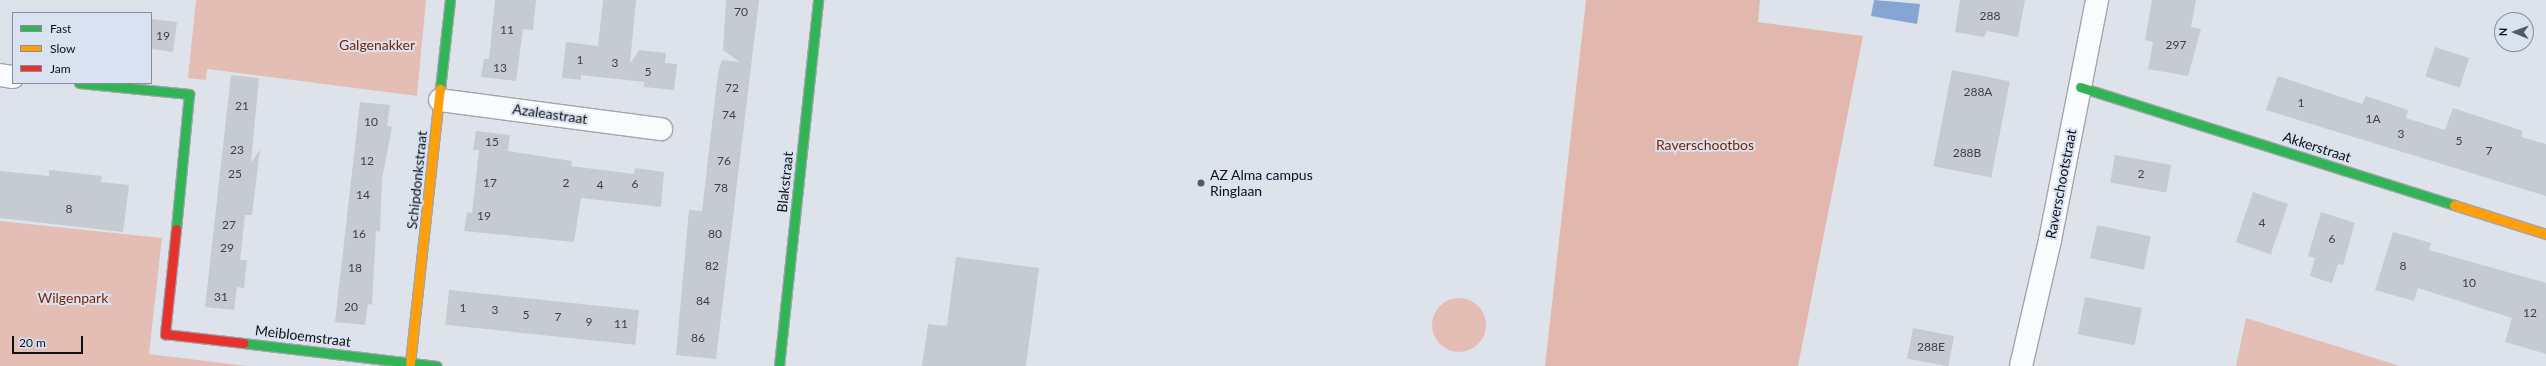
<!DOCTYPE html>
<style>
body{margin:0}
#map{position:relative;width:2546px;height:366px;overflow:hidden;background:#dee3eb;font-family:Lato,sans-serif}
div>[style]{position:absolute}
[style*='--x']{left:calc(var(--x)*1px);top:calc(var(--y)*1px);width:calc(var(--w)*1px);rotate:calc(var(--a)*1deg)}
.green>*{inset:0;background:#e4beb5}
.round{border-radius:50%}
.forest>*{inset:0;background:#e2b8ae}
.water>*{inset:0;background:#86a5d2}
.building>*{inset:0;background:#c6cbd1;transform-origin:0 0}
.roads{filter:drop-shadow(1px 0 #a1a5ab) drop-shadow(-1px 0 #a1a5ab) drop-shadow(0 1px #a1a5ab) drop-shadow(0 -1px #a1a5ab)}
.street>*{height:22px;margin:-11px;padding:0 11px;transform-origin:11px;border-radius:11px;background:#fafbfc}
.fast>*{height:9px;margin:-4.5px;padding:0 4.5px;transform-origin:4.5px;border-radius:4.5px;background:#30b455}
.slow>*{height:9px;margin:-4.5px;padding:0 4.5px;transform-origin:4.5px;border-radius:4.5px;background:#ff9f0a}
.jam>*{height:9px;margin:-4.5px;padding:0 4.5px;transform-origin:4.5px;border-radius:4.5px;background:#e5322d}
.dots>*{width:11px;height:11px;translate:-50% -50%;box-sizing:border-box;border:2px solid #d8e2f1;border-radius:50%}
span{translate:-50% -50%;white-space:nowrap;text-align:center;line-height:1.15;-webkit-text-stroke:4px #d8e2f1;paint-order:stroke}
.number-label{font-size:12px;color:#3c4045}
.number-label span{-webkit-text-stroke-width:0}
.park-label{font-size:14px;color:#812300}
.street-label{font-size:14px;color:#0d1015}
.poi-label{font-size:14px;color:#0d1015}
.left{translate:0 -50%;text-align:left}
.legend{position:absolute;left:12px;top:12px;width:140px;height:72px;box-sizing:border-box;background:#d8e2f1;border:1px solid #878e99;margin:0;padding:5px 7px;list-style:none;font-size:12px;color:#0d1015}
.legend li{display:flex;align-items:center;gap:8px;height:20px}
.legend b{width:20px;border:1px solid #878e99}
.north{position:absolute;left:2494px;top:12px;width:40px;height:40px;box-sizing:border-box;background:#d8e2f1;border:1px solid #878e99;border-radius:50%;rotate:271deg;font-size:11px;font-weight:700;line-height:16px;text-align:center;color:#0d1015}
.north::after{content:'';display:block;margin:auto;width:14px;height:18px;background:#565a60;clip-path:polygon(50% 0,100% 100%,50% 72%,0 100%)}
.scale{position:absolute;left:12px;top:336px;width:71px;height:18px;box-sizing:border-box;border:2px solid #0d1015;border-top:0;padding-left:5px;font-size:12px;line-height:14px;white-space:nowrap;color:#0d1015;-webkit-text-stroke:3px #d8e2f1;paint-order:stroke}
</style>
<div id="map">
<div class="green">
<div style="clip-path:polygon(196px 0,426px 0,417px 96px,207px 69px,206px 80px,188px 78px)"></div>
<div style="clip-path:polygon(0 221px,162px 238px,149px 354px,247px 366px,0 366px)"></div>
<div class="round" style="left:1432px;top:298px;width:54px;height:54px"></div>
<div style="clip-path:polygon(2246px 318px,2400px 366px,2236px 366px)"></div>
</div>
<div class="forest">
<div style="clip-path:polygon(1586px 0,1760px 0,1758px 22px,1863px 36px,1798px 366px,1545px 366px)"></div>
</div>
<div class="water">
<div style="clip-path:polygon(1874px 0,1920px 4px,1917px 24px,1871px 16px)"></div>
</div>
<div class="building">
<div style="clip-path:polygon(495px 0,536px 0,533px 30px,523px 29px,516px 81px,481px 77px,484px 59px,489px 59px)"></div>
<div style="clip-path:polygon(603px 0,636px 0,630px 64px,639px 50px,666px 53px,665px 63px,677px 64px,674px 90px,644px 87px,644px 82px,581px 75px,581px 80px,562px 78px,566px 42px,598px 46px)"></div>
<div style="clip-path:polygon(726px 0,759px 0,716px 359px,676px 355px,689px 210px,702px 211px,718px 73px,722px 60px,740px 62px,723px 50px)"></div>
<div style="clip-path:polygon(1960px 0,2025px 0,2018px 37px,1987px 31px,1984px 37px,1955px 32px)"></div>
<div style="clip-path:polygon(2152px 0,2196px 0,2191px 27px,2201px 29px,2188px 76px,2148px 69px,2153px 42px,2145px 40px)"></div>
<div style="clip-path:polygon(151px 19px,177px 22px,173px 52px,151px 49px)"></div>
<div style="left:2435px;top:47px;width:36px;height:31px;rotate:18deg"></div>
<div style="left:1952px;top:70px;width:59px;height:98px;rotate:11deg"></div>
<div style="clip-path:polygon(231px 75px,259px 78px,251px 163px,260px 149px,252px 215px,245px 215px,240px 260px,247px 260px,244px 288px,237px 287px,234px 310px,205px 307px)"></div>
<div style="clip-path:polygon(2278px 76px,2362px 104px,2366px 96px,2408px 110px,2406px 118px,2445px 130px,2453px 108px,2523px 131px,2521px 137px,2546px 144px,2546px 196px,2266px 110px)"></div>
<div style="clip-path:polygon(360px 102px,390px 105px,387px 126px,392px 127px,382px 179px,380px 232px,376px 231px,372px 305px,368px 304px,365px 325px,335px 322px)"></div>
<div style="clip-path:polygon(476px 131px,510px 135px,508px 151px,572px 161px,571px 166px,634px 174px,635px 168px,664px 172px,661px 207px,581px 198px,574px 242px,464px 231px,467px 212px,472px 213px,479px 150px,473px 150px)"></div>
<div style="left:2115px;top:155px;width:57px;height:28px;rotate:10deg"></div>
<div style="clip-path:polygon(49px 170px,102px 176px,101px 182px,129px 185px,123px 232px,0 218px,0 171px,49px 176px)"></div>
<div style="left:2253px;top:192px;width:37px;height:53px;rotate:19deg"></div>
<div style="clip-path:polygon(2321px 212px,2355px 223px,2343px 265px,2338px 264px,2332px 283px,2310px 276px,2315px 258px,2308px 256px)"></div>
<div style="left:2097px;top:225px;width:55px;height:34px;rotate:12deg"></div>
<div style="clip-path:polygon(2393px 232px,2431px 243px,2429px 250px,2546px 283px,2546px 354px,2505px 342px,2512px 318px,2418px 288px,2414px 301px,2375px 290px)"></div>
<div style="clip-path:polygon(956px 257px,1039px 268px,1026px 366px,922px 366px,928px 324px,947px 326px)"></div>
<div style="left:449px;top:290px;width:191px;height:35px;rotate:6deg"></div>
<div style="left:2085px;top:297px;width:58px;height:38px;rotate:11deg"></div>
<div style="left:1913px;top:328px;width:42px;height:31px;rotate:11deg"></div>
</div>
<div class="roads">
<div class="street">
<div style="--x:0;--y:75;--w:13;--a:9"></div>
<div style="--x:440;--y:100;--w:223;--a:7.5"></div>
<div style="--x:2021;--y:366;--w:129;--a:-77"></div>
<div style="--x:2050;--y:240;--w:245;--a:-78.9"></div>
</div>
<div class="fast">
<div style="--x:79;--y:83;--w:111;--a:5.7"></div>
<div style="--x:189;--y:94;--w:136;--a:95.5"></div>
<div style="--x:2080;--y:87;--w:392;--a:17.5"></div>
<div style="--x:440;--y:89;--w:90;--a:-83.6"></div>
<div style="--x:243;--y:343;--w:195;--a:6.8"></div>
<div style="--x:779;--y:366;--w:368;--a:-83.9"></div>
</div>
<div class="slow">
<div style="--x:2454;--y:205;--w:96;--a:17.5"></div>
<div style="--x:410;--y:363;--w:276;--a:-83.8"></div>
</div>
<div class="jam">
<div style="--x:176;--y:229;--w:106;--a:96"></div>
<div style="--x:165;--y:334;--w:79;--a:6.6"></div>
</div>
</div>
<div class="dots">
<div style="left:1201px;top:183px;background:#565a60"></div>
</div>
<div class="number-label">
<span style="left:741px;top:12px">70</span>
<span style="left:1990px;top:16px">288</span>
<span style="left:507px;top:30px">11</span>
<span style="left:163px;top:36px">19</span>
<span style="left:2176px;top:45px">297</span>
<span style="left:580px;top:60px">1</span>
<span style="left:615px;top:63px">3</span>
<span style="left:500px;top:68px">13</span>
<span style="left:648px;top:72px">5</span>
<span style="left:732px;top:88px">72</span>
<span style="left:1978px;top:92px">288A</span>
<span style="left:2301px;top:103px">1</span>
<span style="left:242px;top:106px">21</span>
<span style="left:729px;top:115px">74</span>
<span style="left:2373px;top:119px">1A</span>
<span style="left:371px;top:122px">10</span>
<span style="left:2401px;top:134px">3</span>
<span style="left:2459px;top:141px">5</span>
<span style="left:492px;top:142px">15</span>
<span style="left:237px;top:150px">23</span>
<span style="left:2489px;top:151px">7</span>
<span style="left:1967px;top:153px">288B</span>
<span style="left:367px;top:161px">12</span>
<span style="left:724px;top:161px">76</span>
<span style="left:235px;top:174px">25</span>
<span style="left:2141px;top:174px">2</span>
<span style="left:490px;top:183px">17</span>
<span style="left:566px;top:183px">2</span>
<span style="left:635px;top:184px">6</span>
<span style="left:600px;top:185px">4</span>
<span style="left:721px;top:188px">78</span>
<span style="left:363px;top:195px">14</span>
<span style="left:69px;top:209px">8</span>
<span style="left:484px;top:216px">19</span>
<span style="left:2262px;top:223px">4</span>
<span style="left:229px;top:225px">27</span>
<span style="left:359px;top:234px">16</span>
<span style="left:715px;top:234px">80</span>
<span style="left:2332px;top:239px">6</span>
<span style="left:227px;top:248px">29</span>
<span style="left:712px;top:266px">82</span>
<span style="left:2403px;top:266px">8</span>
<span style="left:355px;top:268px">18</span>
<span style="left:2469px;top:283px">10</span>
<span style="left:221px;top:297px">31</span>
<span style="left:703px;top:301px">84</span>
<span style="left:351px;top:307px">20</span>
<span style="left:463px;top:308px">1</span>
<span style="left:495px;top:310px">3</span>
<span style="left:2530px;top:313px">12</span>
<span style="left:526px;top:315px">5</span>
<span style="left:558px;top:317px">7</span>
<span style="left:589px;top:322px">9</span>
<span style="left:621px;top:324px">11</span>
<span style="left:698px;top:338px">86</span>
<span style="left:1931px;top:347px">288E</span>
</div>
<div class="park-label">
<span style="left:377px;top:45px">Galgenakker</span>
<span style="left:1705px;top:145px">Raverschootbos</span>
<span style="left:73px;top:298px">Wilgenpark</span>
</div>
<div class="street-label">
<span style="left:550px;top:114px;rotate:8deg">Azaleastraat</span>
<span style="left:2317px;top:147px;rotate:18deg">Akkerstraat</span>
<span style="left:417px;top:180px;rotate:-84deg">Schipdonkstraat</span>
<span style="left:785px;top:182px;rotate:-84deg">Blakstraat</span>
<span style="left:2061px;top:184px;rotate:-79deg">Raverschootstraat</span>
<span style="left:303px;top:336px;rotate:7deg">Meibloemstraat</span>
</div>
<div class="poi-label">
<span class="left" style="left:1210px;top:183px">AZ Alma campus<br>Ringlaan</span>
</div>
<ul class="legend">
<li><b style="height:5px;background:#30b455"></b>Fast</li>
<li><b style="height:5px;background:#ff9f0a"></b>Slow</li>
<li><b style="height:5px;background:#e5322d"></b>Jam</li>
</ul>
<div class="north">N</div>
<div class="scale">20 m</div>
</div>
